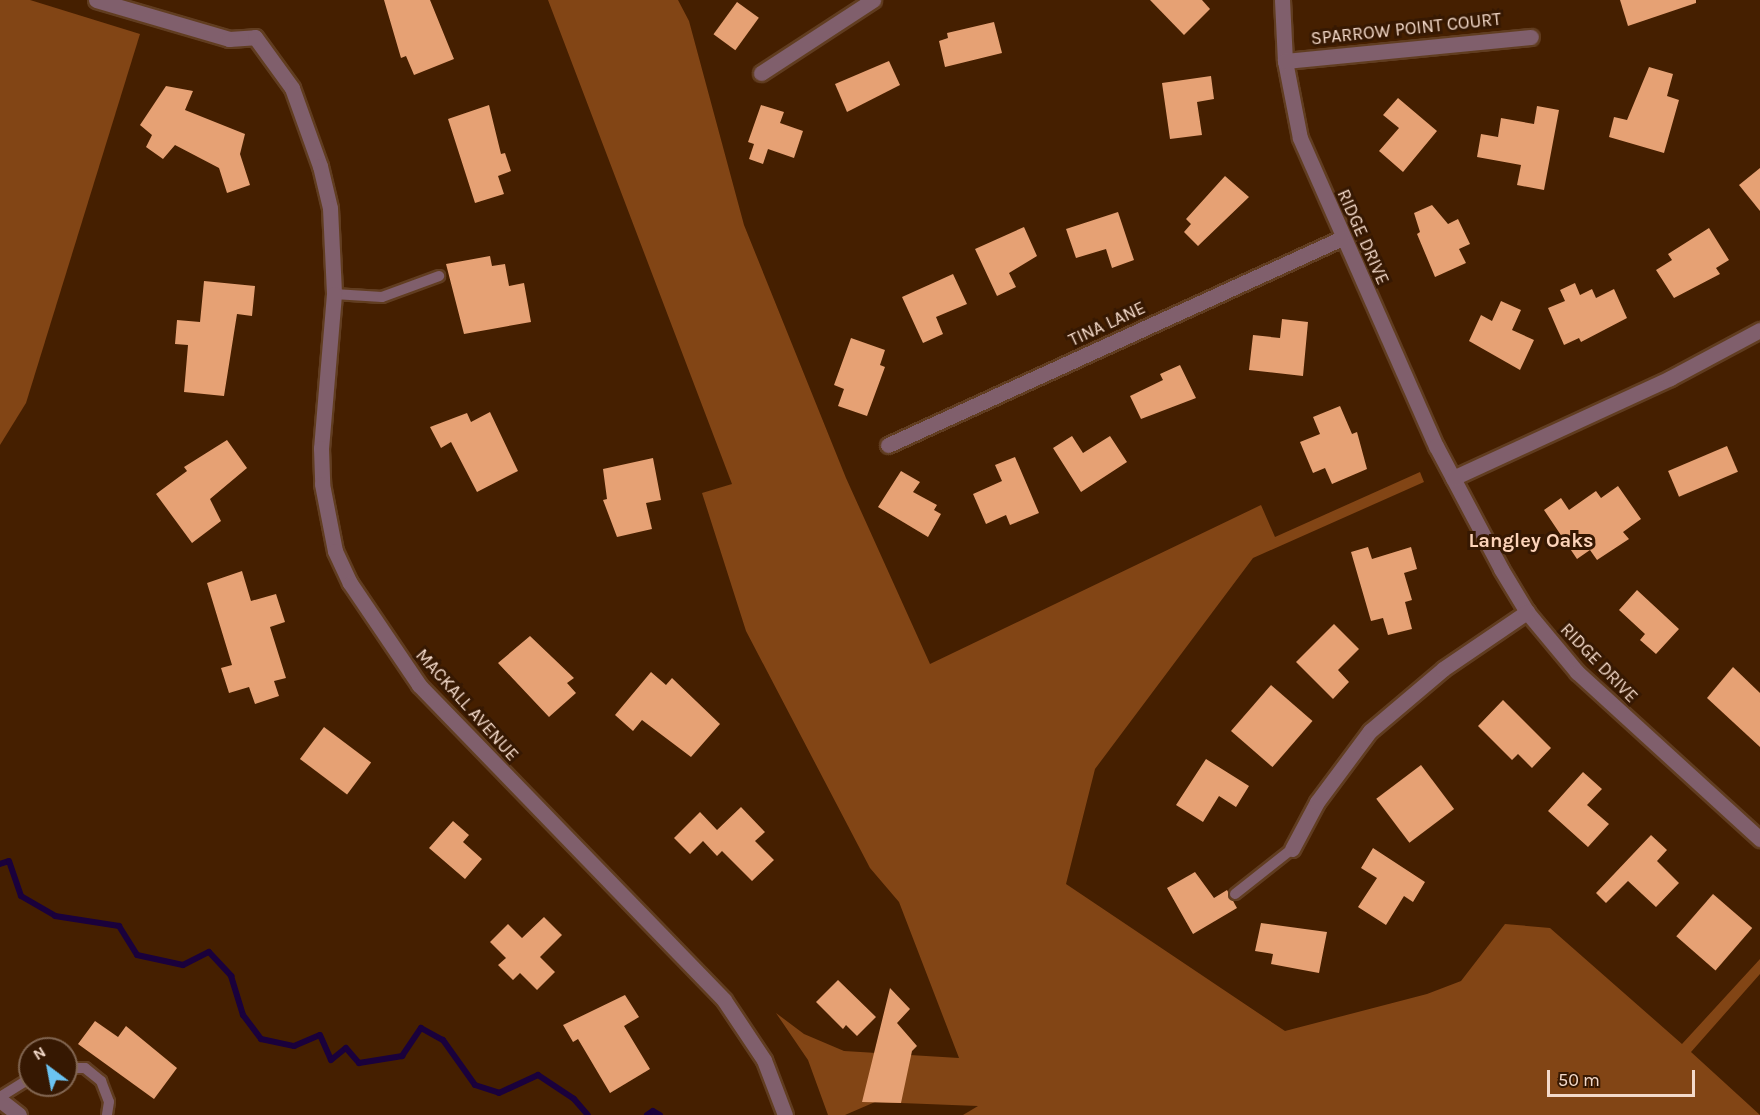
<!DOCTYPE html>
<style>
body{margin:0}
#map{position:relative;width:1760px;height:1115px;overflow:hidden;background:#451f00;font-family:Karla,sans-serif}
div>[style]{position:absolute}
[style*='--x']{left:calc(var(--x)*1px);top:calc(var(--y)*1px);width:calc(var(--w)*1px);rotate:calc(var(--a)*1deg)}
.forest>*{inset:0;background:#824515}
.stream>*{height:6px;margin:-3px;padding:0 3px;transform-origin:3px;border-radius:3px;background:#1a013c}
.building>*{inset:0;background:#e6a174;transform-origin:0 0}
.roads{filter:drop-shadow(2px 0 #613d20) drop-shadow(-2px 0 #613d20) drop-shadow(0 2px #613d20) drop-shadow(0 -2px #613d20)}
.lane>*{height:10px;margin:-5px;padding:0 5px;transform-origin:5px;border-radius:5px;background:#805f6c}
.street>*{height:15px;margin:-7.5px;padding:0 7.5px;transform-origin:7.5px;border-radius:7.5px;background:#805f6c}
span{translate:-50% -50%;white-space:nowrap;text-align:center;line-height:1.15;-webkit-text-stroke:6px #361802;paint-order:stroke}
.street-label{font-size:18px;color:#f4daca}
.neighbourhood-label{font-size:20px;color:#fcd3b9;font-weight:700}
.north{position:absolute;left:18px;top:1037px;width:60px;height:60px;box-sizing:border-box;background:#361802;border:2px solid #826652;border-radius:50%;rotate:328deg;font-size:16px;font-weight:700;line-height:24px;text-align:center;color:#f4daca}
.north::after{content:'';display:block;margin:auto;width:21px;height:27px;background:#6bc3f2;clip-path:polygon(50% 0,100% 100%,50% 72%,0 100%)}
.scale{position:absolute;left:1547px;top:1070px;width:148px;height:27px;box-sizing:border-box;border:3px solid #f4daca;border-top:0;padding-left:8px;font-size:18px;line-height:21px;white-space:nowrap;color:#f4daca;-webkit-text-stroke:4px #361802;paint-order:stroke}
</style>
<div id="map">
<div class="forest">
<div style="clip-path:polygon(0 0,30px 0,140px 34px,26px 403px,0 445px)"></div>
<div style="clip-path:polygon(548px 0,678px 0,689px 21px,744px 225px,846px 478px,930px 664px,1261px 505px,1275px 537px,1420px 472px,1424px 482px,1253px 558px,1095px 769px,1066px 884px,1285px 1031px,1427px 994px,1461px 981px,1505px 924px,1550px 928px,1682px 1044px,1760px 959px,1760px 974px,1691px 1052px,1760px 1115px,963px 1115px,978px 1106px,875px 1102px,845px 1115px,828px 1115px,808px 1060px,776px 1013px,804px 1034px,844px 1051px,959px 1058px,899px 902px,870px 868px,746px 631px,702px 493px,732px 484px)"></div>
</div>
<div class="stream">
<div style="--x:0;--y:864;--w:9;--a:-18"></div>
<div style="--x:9;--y:861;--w:37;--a:71"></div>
<div style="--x:21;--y:896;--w:39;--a:30"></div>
<div style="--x:55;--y:916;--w:65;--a:8.9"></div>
<div style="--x:119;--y:926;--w:34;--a:58"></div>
<div style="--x:137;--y:955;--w:47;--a:12.3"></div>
<div style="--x:183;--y:965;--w:29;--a:-27"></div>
<div style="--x:209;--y:952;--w:33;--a:47"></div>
<div style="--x:231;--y:976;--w:41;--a:72.9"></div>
<div style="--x:243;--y:1015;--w:30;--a:53"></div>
<div style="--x:261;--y:1039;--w:34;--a:12"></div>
<div style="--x:294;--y:1046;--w:28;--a:-23"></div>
<div style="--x:320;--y:1035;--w:27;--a:66"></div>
<div style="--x:331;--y:1060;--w:19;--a:-39"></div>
<div style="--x:346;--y:1048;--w:20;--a:49"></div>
<div style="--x:359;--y:1063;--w:44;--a:-9.2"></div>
<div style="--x:402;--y:1056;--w:34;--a:-56"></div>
<div style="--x:421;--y:1028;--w:25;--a:29"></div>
<div style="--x:443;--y:1040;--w:55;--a:54.6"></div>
<div style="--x:475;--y:1085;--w:25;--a:18"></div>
<div style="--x:499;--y:1093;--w:43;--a:-24.8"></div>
<div style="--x:538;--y:1075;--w:43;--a:33.7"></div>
<div style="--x:574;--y:1099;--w:21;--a:49"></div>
<div style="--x:647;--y:1115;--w:7;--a:-34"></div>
<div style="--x:653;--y:1111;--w:8;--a:30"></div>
</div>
<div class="building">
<div style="clip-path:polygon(384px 0,430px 0,454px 59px,414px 75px,406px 56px,401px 58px)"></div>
<div style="clip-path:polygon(1150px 0,1202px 0,1210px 9px,1184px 35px)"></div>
<div style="clip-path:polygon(1620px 0,1696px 0,1696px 3px,1628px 26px)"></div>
<div style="left:737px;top:2px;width:27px;height:40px;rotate:36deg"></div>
<div style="clip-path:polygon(994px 22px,1002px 53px,945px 67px,939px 41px,948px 38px,947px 33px)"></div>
<div style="clip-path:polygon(889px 61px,900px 85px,847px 112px,835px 84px)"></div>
<div style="clip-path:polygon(1649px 67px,1673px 74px,1667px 96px,1679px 100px,1664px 153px,1609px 137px,1614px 117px,1627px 120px)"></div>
<div style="clip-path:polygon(1211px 76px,1214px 99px,1197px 102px,1202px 135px,1170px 139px,1162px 83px)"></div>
<div style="clip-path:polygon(166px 86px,193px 91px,185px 110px,245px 134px,240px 154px,250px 185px,227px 193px,219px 168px,175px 145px,163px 159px,146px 147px,152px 135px,140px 125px)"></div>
<div style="clip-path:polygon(1398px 98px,1437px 131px,1403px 172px,1379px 151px,1399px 128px,1383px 115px)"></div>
<div style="clip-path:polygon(489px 105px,501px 154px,505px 153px,511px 171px,498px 176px,504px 194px,475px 203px,448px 119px)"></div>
<div style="clip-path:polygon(761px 105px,784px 112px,780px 123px,803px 131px,794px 158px,768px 149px,763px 164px,749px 159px,754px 144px,748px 142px)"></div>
<div style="clip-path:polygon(1537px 106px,1559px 110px,1544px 190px,1517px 185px,1521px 165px,1477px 157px,1481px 134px,1498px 137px,1501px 118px,1534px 124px)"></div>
<div style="clip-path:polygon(1760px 168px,1760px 211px,1739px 185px)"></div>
<div style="clip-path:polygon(1225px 176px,1249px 197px,1198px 246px,1184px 232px,1191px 224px,1186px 219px)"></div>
<div style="clip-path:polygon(1432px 205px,1448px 224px,1458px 219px,1470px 244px,1459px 249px,1466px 263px,1435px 277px,1417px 234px,1420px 232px,1414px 213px)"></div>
<div style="clip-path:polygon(1118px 212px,1134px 260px,1112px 268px,1106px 249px,1076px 258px,1066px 229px)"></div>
<div style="clip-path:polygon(1024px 227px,1037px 256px,1009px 273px,1016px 287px,997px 296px,975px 249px)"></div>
<div style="clip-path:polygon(1709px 228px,1729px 260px,1716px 268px,1720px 274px,1674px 298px,1656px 270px,1672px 260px,1668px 254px)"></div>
<div style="clip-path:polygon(490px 256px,492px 266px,505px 264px,509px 286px,524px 283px,531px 322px,464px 334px,446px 264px)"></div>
<div style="clip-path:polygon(953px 274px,967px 304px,936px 317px,943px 334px,923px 343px,902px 297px)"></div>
<div style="clip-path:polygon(204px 281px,255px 286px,252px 316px,237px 314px,224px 396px,184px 392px,188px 345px,175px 344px,177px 320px,200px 322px)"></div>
<div style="clip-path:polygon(1575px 283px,1580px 295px,1592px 289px,1596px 298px,1614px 289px,1627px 318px,1581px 342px,1579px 338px,1564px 345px,1548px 308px,1565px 301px,1560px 290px)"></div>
<div style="clip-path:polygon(1501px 301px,1521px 310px,1512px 330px,1534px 340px,1520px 370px,1469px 341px,1481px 315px,1492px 321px)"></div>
<div style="clip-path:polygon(1282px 319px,1308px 322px,1303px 376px,1249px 370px,1253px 335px,1280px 338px)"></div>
<div style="clip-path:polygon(851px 338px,885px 350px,880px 365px,885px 367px,867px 416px,838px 406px,844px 389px,834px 385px)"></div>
<div style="clip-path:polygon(1180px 365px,1196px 398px,1141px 419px,1130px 396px,1163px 380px,1160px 374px)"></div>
<div style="clip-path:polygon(1340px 406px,1352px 434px,1357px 432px,1367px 469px,1332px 484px,1325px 468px,1313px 473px,1300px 442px,1320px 434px,1313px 417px)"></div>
<div style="clip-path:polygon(490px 412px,518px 471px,477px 492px,451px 442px,441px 448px,430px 427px,467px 413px,471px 422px)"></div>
<div style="clip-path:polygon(1072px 436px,1083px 453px,1110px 436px,1127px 462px,1081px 492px,1053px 448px)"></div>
<div style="clip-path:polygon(227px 440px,247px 468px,210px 499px,221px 521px,192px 543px,156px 494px,187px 471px,184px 467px)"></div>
<div style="left:1727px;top:446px;width:28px;height:64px;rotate:67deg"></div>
<div style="clip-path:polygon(1015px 457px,1039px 513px,1010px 525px,1006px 515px,986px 524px,973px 494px,1002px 481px,995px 465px)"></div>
<div style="clip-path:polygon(653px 458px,661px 500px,646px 503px,652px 529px,617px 537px,603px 500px,607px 499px,603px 469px)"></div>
<div style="clip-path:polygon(901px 471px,920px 482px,913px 492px,937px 505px,934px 510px,941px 514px,928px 537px,878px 507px)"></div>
<div style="clip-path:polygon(1618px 486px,1641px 519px,1623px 532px,1629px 539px,1597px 560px,1590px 550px,1577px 559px,1544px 510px,1561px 498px,1569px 510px,1596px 491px,1601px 498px)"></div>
<div style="clip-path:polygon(1368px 547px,1372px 559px,1411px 547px,1417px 569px,1404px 573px,1412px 600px,1405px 602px,1412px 629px,1388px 635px,1383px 618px,1371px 621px,1351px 552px)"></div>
<div style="clip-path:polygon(242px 571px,251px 601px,276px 594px,285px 622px,270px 627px,286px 678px,274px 681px,279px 696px,255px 704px,249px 687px,229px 693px,221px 668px,232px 665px,207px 583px)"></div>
<div style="clip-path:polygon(1637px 590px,1679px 629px,1656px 654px,1640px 640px,1645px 634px,1619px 610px)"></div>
<div style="clip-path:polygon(1334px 624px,1359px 649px,1338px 670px,1349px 682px,1333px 699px,1296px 662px)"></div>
<div style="clip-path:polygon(530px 636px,574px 678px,567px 683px,576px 693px,549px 717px,498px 663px)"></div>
<div style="clip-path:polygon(1733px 667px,1760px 693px,1760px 747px,1707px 698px)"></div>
<div style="clip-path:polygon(651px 672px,666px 685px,672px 678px,720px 724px,691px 757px,642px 720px,633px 731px,615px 715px)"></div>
<div style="left:1271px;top:685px;width:55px;height:61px;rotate:41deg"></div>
<div style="clip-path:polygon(1503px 700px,1551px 748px,1532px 768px,1518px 754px,1512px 760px,1478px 726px)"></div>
<div style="left:324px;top:727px;width:59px;height:40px;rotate:37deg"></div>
<div style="clip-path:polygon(1206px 759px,1249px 786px,1236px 807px,1219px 796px,1203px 822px,1176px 805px)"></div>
<div style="left:1421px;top:765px;width:55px;height:56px;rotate:53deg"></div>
<div style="clip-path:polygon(1583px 772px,1602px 789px,1587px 805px,1609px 824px,1588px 847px,1548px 811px)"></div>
<div style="clip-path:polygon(741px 807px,765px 832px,755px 841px,774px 860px,752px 881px,722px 851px,717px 856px,703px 841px,690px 854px,674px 838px,700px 812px,717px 830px)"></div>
<div style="clip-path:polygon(453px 821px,469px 835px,463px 842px,482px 859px,465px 879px,429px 848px)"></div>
<div style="clip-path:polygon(1651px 835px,1667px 850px,1657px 861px,1679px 883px,1656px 907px,1628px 881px,1606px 903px,1596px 893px)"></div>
<div style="clip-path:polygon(1373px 848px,1425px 882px,1413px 902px,1404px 896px,1386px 925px,1358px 907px,1377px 878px,1361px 868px)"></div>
<div style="clip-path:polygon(1195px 872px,1214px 898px,1227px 890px,1237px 908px,1193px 934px,1167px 888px)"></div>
<div style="left:1713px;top:894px;width:52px;height:56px;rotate:41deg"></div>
<div style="clip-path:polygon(544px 917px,562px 935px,540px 957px,555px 972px,537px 990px,520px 973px,513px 980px,498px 965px,506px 958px,490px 942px,508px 924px,522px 938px)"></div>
<div style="clip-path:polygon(1261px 923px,1327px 932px,1319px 973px,1271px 964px,1273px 954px,1255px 951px)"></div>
<div style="clip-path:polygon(838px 980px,876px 1017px,857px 1036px,846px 1025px,843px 1029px,816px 1002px)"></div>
<div style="clip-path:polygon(890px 988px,910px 1009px,897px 1023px,917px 1046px,912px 1051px,901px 1103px,862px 1102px)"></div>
<div style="clip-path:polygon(625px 995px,639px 1017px,624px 1026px,650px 1069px,610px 1093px,578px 1039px,573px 1042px,563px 1025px)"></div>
<div style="clip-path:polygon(95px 1021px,118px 1037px,126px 1026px,177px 1068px,154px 1099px,78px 1044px)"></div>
</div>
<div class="roads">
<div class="lane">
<div style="--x:334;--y:294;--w:48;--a:3.6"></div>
<div style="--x:382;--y:297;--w:61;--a:-20.2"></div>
<div style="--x:1235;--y:894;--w:73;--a:-38.3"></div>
<div style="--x:66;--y:1068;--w:19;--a:0"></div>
<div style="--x:85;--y:1068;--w:21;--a:39"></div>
<div style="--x:101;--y:1081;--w:22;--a:69"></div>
<div style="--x:109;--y:1102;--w:13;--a:99"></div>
<div style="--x:0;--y:1097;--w:36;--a:-32"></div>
</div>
<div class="street">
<div style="--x:96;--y:0;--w:139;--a:16.3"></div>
<div style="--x:229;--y:39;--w:26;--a:-4"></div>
<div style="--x:255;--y:37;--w:63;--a:54"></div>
<div style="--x:292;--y:88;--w:83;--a:70.3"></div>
<div style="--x:320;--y:166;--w:43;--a:76.6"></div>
<div style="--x:330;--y:208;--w:86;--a:87.3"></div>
<div style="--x:334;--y:294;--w:155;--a:94.8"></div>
<div style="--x:321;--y:448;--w:36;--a:88"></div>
<div style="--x:322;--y:484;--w:68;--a:79"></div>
<div style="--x:335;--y:551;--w:35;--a:65"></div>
<div style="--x:350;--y:583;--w:123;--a:55.9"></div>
<div style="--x:419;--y:685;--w:438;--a:45.9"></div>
<div style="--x:724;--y:1000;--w:72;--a:56.3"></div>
<div style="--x:764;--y:1060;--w:59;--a:69.1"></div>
<div style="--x:1282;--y:0;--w:61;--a:87.2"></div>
<div style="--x:1285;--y:61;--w:78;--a:79"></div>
<div style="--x:1300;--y:138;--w:337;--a:66.2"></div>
<div style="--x:1436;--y:446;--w:139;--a:62.1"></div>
<div style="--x:1501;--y:569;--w:50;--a:58.8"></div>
<div style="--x:1527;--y:612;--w:78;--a:50.2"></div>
<div style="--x:1577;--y:672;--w:248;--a:42.4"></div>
<div style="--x:1285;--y:61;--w:247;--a:-5.6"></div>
<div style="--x:761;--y:73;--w:134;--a:-33.1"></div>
<div style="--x:888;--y:445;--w:499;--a:-24.5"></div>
<div style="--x:1453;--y:478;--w:239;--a:-24.7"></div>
<div style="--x:1670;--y:378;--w:102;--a:-28.1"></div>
<div style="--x:1292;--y:849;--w:53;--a:-62"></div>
<div style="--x:1317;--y:802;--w:89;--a:-53.3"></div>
<div style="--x:1370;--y:731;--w:96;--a:-40.3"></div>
<div style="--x:1443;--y:669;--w:102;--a:-34.2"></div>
<div style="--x:0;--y:1100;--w:24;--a:38"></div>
</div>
</div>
<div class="street-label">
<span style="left:1406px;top:29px;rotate:-6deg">SPARROW POINT COURT</span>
<span style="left:1363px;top:237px;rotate:66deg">RIDGE DRIVE</span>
<span style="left:1107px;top:324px;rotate:-25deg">TINA LANE</span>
<span style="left:1599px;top:663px;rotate:46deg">RIDGE DRIVE</span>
<span style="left:467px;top:705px;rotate:48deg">MACKALL AVENUE</span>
</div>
<div class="neighbourhood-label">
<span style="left:1531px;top:540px">Langley Oaks</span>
</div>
<div class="north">N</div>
<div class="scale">50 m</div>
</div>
